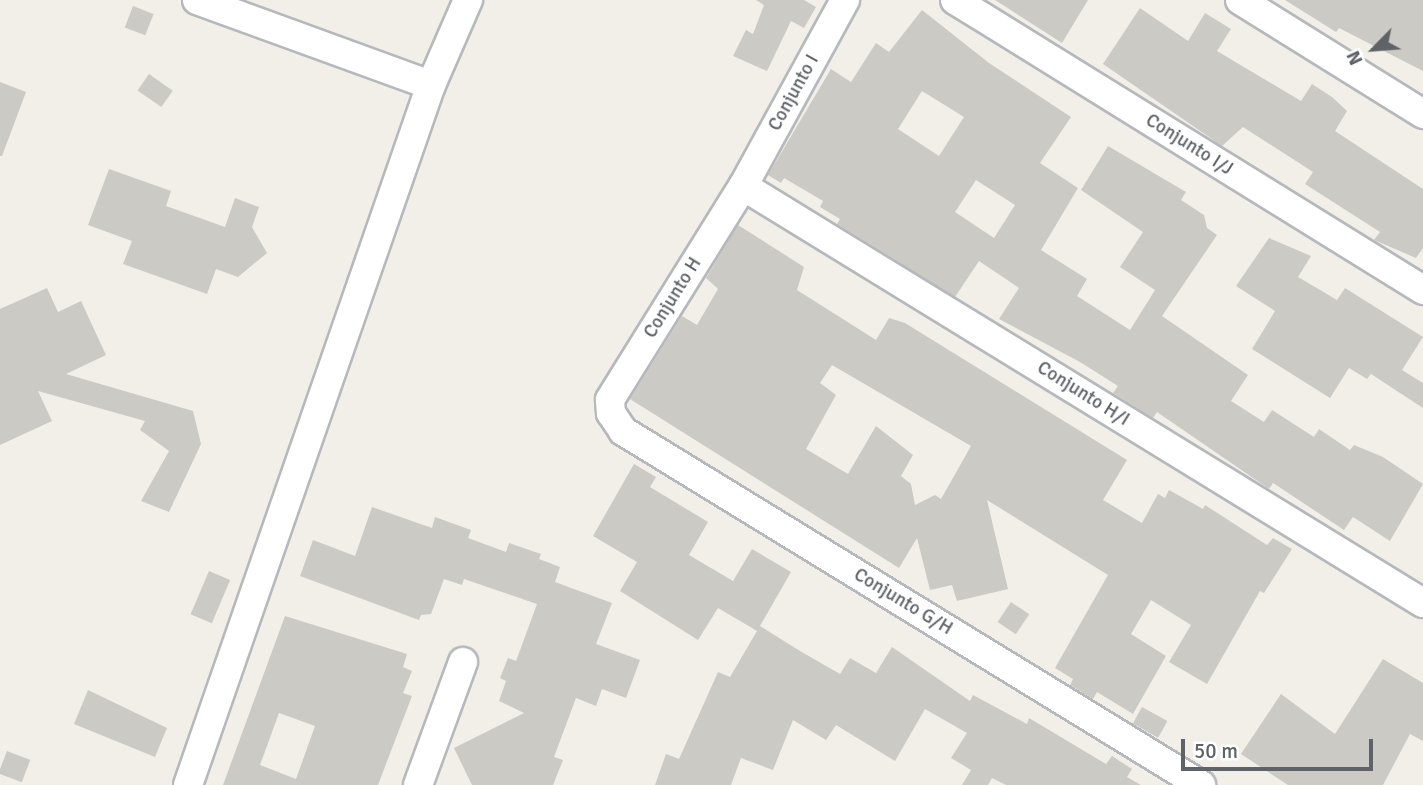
<!DOCTYPE html>
<style>
body{margin:0}
#map{position:relative;width:1423px;height:785px;overflow:hidden;background:#f1efe8;font-family:Signika,sans-serif}
div>[style]{position:absolute}
[style*='--x']{left:calc(var(--x)*1px);top:calc(var(--y)*1px);width:calc(var(--w)*1px);rotate:calc(var(--a)*1deg)}
.building>*{inset:0;background:#cccac5;transform-origin:0 0}
.roads{filter:drop-shadow(2px 0 #b5b8bc) drop-shadow(-2px 0 #b5b8bc) drop-shadow(0 2px #b5b8bc) drop-shadow(0 -2px #b5b8bc)}
.street>*{height:28px;margin:-14px;padding:0 14px;transform-origin:14px;border-radius:14px;background:#fff}
span{translate:-50% -50%;white-space:nowrap;text-align:center;line-height:1.15;-webkit-text-stroke:6px #fff;paint-order:stroke}
.street-label{font-size:19px;color:#5f6368}
.north{position:absolute;left:1339px;top:14px;width:70px;height:70px;-webkit-text-stroke:5px #fff;paint-order:stroke;rotate:245deg;font-size:19px;font-weight:700;line-height:28px;text-align:center;color:#5f6368}
.north::after{content:'';display:block;margin:auto;width:24px;height:32px;background:#5f6368;clip-path:polygon(50% 0,100% 100%,50% 72%,0 100%)}
.scale{position:absolute;left:1181px;top:739px;width:192px;height:32px;box-sizing:border-box;border:4px solid #5f6368;border-top:0;padding-left:9px;font-size:21px;line-height:24px;white-space:nowrap;color:#5f6368;-webkit-text-stroke:5px #fff;paint-order:stroke}
</style>
<div id="map">
<div class="building">
<div style="clip-path:polygon(756px 0,804px 0,816px 7px,804px 28px,791px 21px,767px 71px,733px 56px,746px 30px,753px 34px,764px 5px)"></div>
<div style="clip-path:polygon(995px 0,1088px 0,1062px 43px)"></div>
<div style="clip-path:polygon(1285px 0,1423px 0,1423px 71px,1339px 28px,1336px 32px)"></div>
<div style="left:133px;top:6px;width:22px;height:23px;rotate:21deg"></div>
<div style="clip-path:polygon(1140px 8px,1188px 41px,1205px 13px,1231px 29px,1217px 51px,1301px 101px,1312px 84px,1332px 97px,1347px 111px,1335px 131px,1423px 189px,1423px 248px,1416px 258px,1374px 240px,1380px 232px,1305px 184px,1313px 172px,1243px 127px,1222px 146px,1103px 64px)"></div>
<div style="clip-path:polygon(evenodd,922px 10px,989px 63px,1071px 117px,1040px 163px,1078px 188px,1041px 250px,1087px 279px,1077px 296px,1130px 330px,1155px 290px,1120px 267px,1143px 232px,1081px 190px,1108px 146px,1186px 192px,1181px 200px,1204px 215px,1207px 228px,1217px 235px,1162px 316px,1248px 375px,1231px 401px,1264px 422px,1272px 410px,1314px 437px,1319px 429px,1350px 450px,1354px 445px,1383px 457px,1423px 484px,1390px 541px,1353px 517px,1344px 530px,1273px 483px,1269px 489px,1157px 412px,1153px 418px,1113px 393px,1118px 386px,1080px 362px,999px 319px,1019px 288px,979px 261px,955px 297px,837px 224px,840px 219px,820px 207px,823px 201px,784px 178px,781px 183px,768px 175px,831px 69px,851px 82px,876px 43px,889px 52px,922px 10px,922px 91px,964px 117px,939px 156px,898px 129px,922px 91px,922px 10px,976px 180px,1015px 205px,994px 238px,955px 212px,976px 180px)"></div>
<div style="left:149px;top:74px;width:29px;height:20px;rotate:35deg"></div>
<div style="clip-path:polygon(0 82px,26px 92px,2px 156px,0 156px)"></div>
<div style="clip-path:polygon(109px 169px,171px 191px,166px 206px,225px 227px,235px 198px,259px 207px,252px 227px,267px 253px,238px 277px,216px 269px,207px 294px,123px 264px,132px 241px,88px 225px)"></div>
<div style="clip-path:polygon(evenodd,738px 225px,804px 267px,797px 290px,876px 340px,889px 318px,905px 323px,1127px 460px,1103px 500px,1142px 523px,1158px 494px,1165px 498px,1169px 490px,1203px 509px,1205px 505px,1267px 545px,1273px 538px,1292px 549px,1264px 593px,1260px 591px,1207px 684px,1169px 662px,1191px 625px,1151px 600px,1131px 634px,1166px 656px,1133px 714px,1097px 692px,1093px 699px,1070px 685px,1073px 679px,1055px 668px,1108px 575px,987px 500px,1008px 589px,957px 601px,952px 585px,930px 590px,917px 538px,899px 568px,630px 399px,682px 316px,697px 325px,718px 289px,706px 278px,738px 225px,832px 365px,971px 446px,941px 499px,935px 495px,915px 505px,911px 484px,901px 476px,913px 455px,876px 426px,848px 474px,806px 449px,836px 395px,820px 383px,832px 365px)"></div>
<div style="clip-path:polygon(1269px 238px,1311px 256px,1298px 277px,1337px 300px,1345px 288px,1423px 337px,1402px 370px,1423px 383px,1423px 408px,1371px 374px,1367px 379px,1349px 368px,1330px 398px,1252px 349px,1275px 311px,1236px 286px)"></div>
<div style="clip-path:polygon(47px 288px,58px 312px,81px 301px,106px 355px,66px 374px,193px 411px,201px 444px,169px 512px,141px 501px,169px 451px,140px 430px,145px 421px,38px 391px,52px 421px,0 445px,0 309px)"></div>
<div style="clip-path:polygon(634px 464px,656px 477px,650px 487px,708px 522px,689px 555px,733px 581px,752px 549px,791px 572px,760px 626px,800px 651px,840px 674px,850px 658px,876px 673px,892px 647px,970px 701px,973px 695px,1027px 724px,1029px 718px,1106px 764px,1112px 756px,1132px 769px,1127px 777px,1141px 785px,1006px 785px,992px 778px,988px 785px,962px 785px,971px 770px,951px 758px,967px 733px,925px 709px,895px 761px,836px 725px,826px 740px,793px 720px,773px 770px,741px 758px,731px 785px,655px 785px,666px 754px,679px 759px,718px 672px,730px 677px,757px 631px,718px 608px,698px 640px,620px 591px,637px 562px,593px 536px)"></div>
<div style="clip-path:polygon(372px 507px,432px 528px,435px 517px,471px 530px,468px 538px,506px 552px,509px 543px,541px 554px,539px 559px,560px 567px,555px 582px,612px 603px,596px 644px,640px 660px,626px 698px,602px 689px,596px 706px,576px 698px,554px 757px,563px 760px,553px 785px,472px 785px,454px 748px,524px 713px,499px 701px,506px 681px,500px 678px,508px 658px,516px 661px,537px 604px,464px 579px,462px 585px,444px 579px,431px 614px,421px 615px,419px 620px,300px 576px,313px 540px,355px 556px)"></div>
<div style="left:209px;top:571px;width:23px;height:47px;rotate:23deg"></div>
<div style="left:1011px;top:602px;width:22px;height:24px;rotate:34deg"></div>
<div style="clip-path:polygon(evenodd,285px 616px,407px 654px,403px 667px,412px 671px,403px 693px,412px 696px,378px 785px,223px 785px,285px 616px,279px 713px,315px 726px,296px 779px,260px 765px,279px 713px)"></div>
<div style="clip-path:polygon(1383px 659px,1423px 683px,1423px 741px,1410px 734px,1383px 785px,1288px 785px,1241px 754px,1281px 694px,1335px 734px)"></div>
<div style="clip-path:polygon(88px 690px,167px 728px,155px 757px,74px 724px)"></div>
<div style="left:1142px;top:707px;width:29px;height:19px;rotate:29deg"></div>
<div style="left:7px;top:751px;width:25px;height:24px;rotate:21deg"></div>
</div>
<div class="roads">
<div class="street">
<div style="--x:197;--y:0;--w:249;--a:20"></div>
<div style="--x:845;--y:0;--w:212;--a:118.7"></div>
<div style="--x:743;--y:186;--w:252;--a:121.9"></div>
<div style="--x:610;--y:400;--w:13;--a:86"></div>
<div style="--x:611;--y:413;--w:22;--a:56"></div>
<div style="--x:623;--y:431;--w:678;--a:31.49"></div>
<div style="--x:955;--y:0;--w:551;--a:31.78"></div>
<div style="--x:1240;--y:0;--w:216;--a:31.9"></div>
<div style="--x:743;--y:186;--w:798;--a:31.52"></div>
<div style="--x:188;--y:785;--w:741;--a:-70.86"></div>
<div style="--x:431;--y:85;--w:93;--a:-66.5"></div>
<div style="--x:418;--y:785;--w:131;--a:-69.9"></div>
</div>
</div>
<div class="street-label">
<span style="left:794px;top:93px;rotate:-61deg">Conjunto I</span>
<span style="left:1189px;top:145px;rotate:32deg">Conjunto I/J</span>
<span style="left:673px;top:298px;rotate:-58deg">Conjunto H</span>
<span style="left:1083px;top:394px;rotate:32deg">Conjunto H/I</span>
<span style="left:903px;top:602px;rotate:31deg">Conjunto G/H</span>
</div>
<div class="north">N</div>
<div class="scale">50 m</div>
</div>
